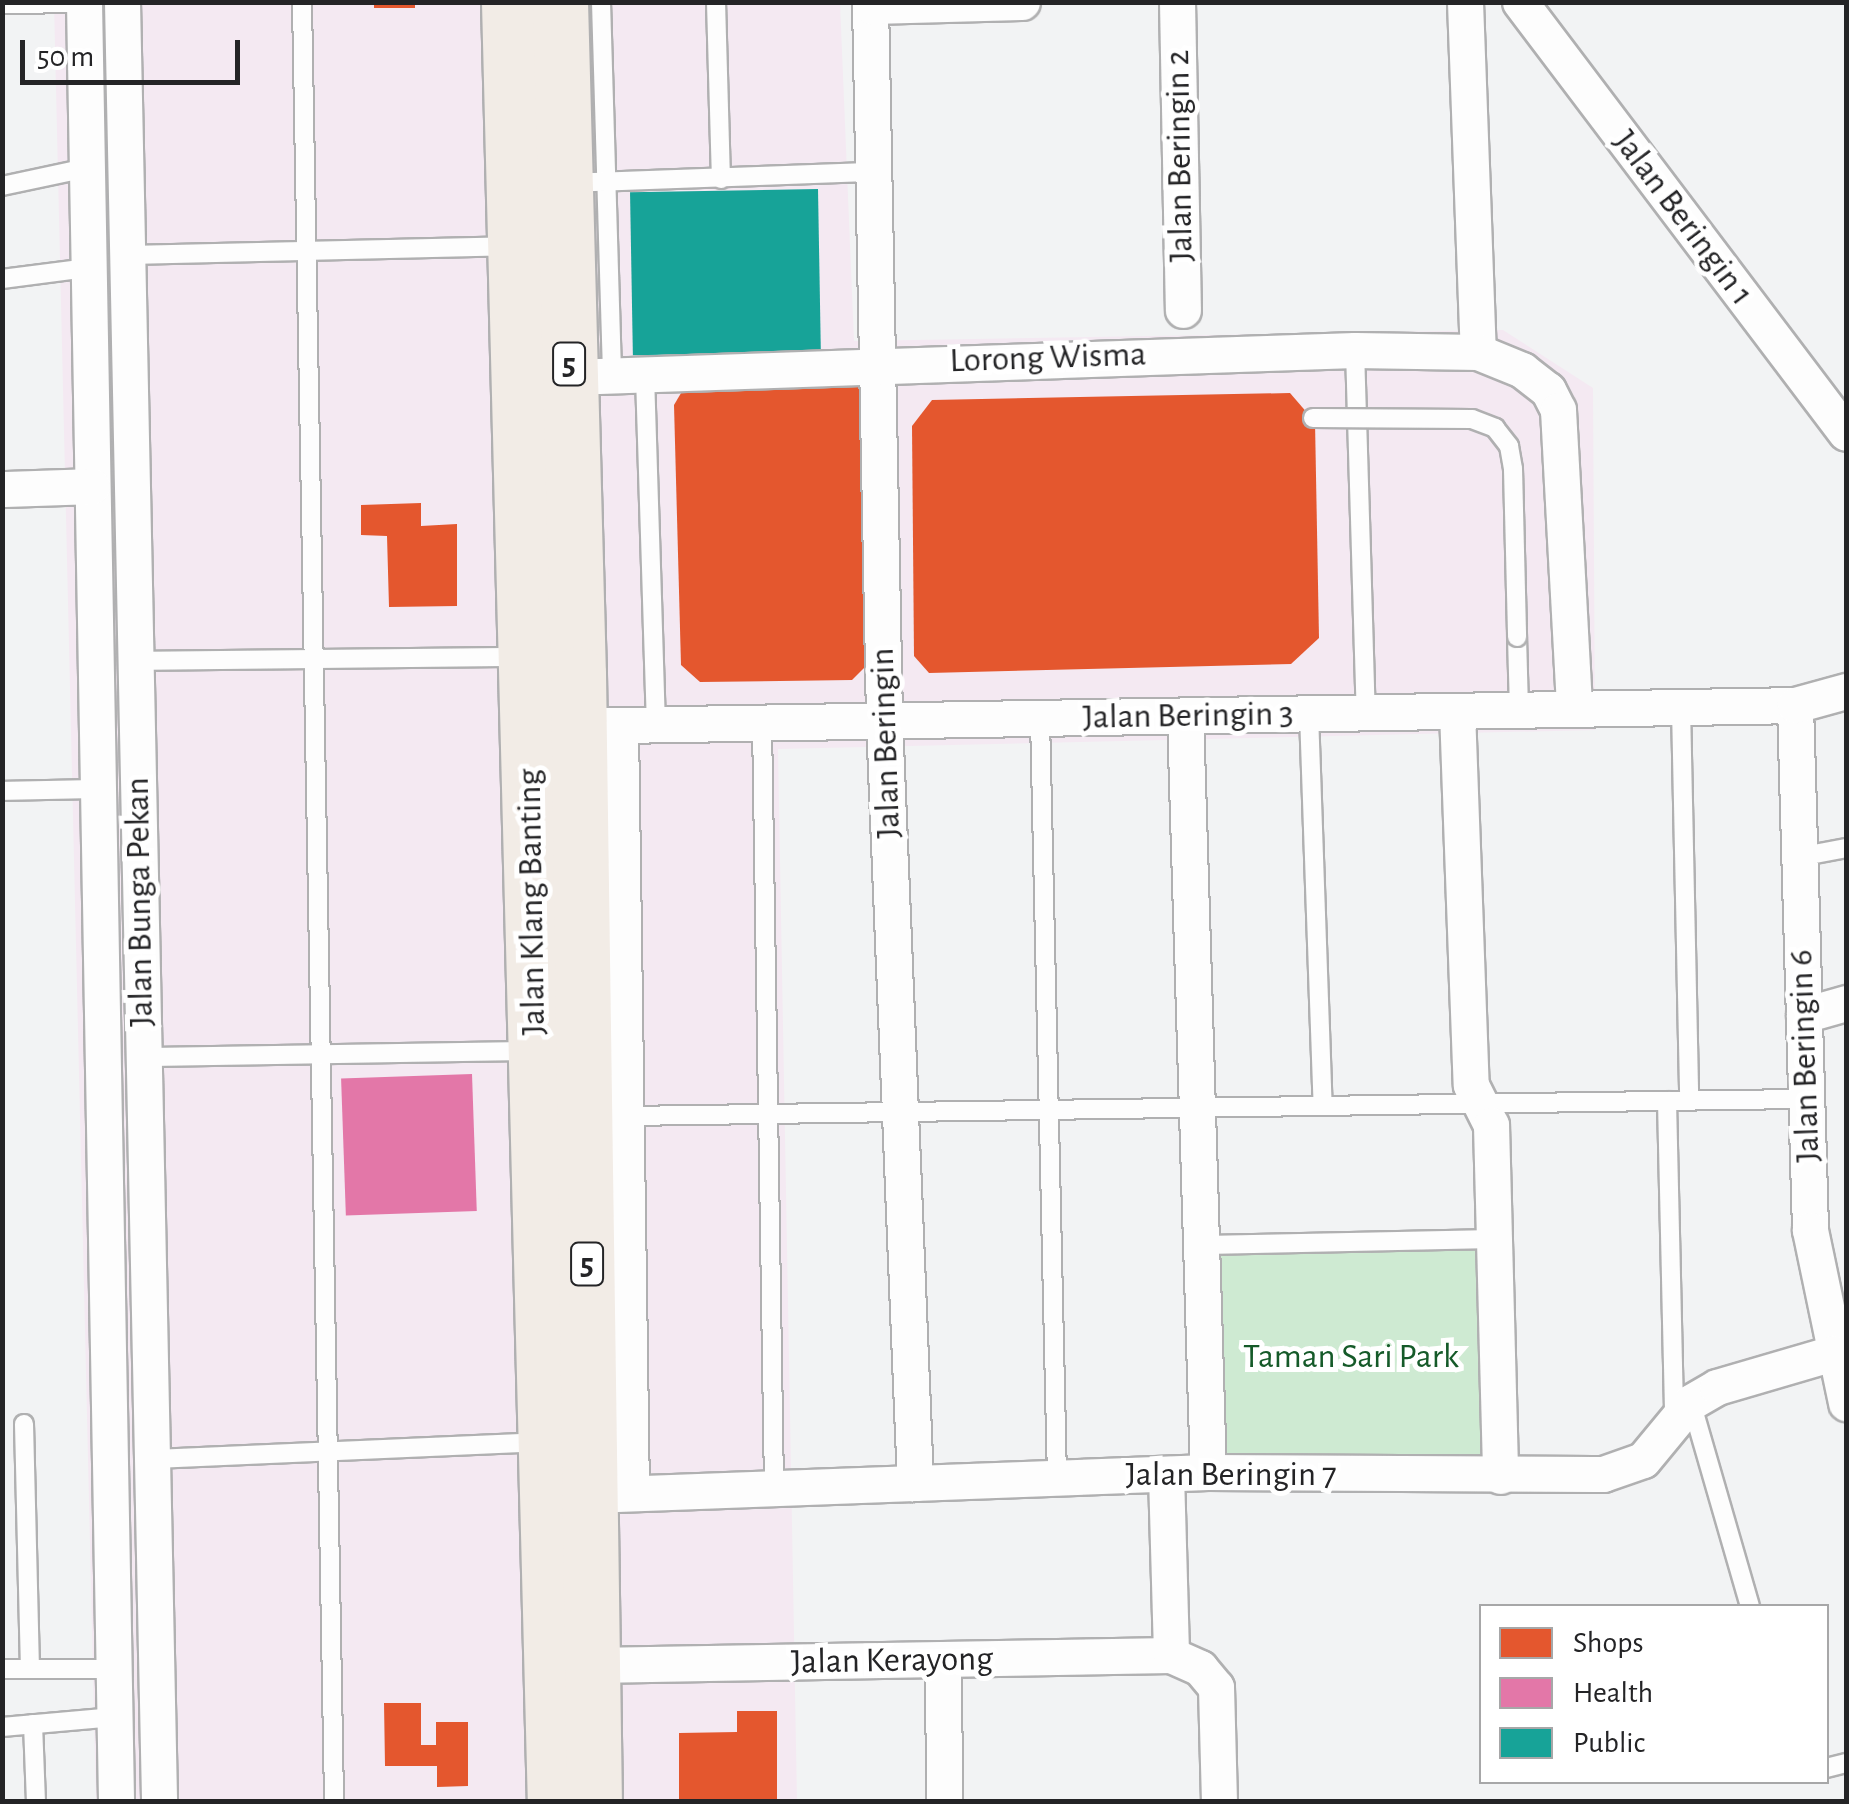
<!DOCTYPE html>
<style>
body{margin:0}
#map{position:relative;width:1849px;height:1804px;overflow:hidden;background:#f2f3f4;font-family:"Alegreya Sans",sans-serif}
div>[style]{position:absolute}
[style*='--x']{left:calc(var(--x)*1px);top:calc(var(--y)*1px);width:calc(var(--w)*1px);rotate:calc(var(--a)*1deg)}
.commercial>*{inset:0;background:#f4e9f2}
.green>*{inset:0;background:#ceead2;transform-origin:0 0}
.shops>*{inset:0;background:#e4572e;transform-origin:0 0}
.health>*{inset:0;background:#e377a8;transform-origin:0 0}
.public>*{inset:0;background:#17a398;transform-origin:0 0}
.roads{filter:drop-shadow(2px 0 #b0b0b1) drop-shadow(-2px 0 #b0b0b1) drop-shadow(0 2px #b0b0b1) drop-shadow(0 -2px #b0b0b1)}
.service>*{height:18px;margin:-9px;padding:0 9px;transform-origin:9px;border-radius:9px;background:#fdfdfd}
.minor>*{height:35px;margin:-17.5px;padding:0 17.5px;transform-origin:17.5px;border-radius:17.5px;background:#fdfdfd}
.trunk>*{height:55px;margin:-27.5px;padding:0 27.5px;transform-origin:27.5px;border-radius:27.5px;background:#f2ece6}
.bridges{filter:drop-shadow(2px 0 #b0b0b1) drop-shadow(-2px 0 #b0b0b1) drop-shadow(0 2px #b0b0b1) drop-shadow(0 -2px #b0b0b1)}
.service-bridge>*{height:18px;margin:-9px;padding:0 9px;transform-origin:9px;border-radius:9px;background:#fdfdfd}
span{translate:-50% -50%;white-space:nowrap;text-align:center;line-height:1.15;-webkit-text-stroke:10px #fff;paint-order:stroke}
.shield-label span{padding:2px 8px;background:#fff;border:2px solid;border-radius:8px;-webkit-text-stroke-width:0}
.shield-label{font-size:32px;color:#242426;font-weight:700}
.street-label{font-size:35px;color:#242426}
.park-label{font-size:35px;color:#155a29}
.frame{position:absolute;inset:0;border:5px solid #242426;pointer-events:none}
.legend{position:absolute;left:1479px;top:1604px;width:350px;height:180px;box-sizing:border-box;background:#fff;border:2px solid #a7a7a8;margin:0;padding:12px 18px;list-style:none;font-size:30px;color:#242426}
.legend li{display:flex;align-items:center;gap:20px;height:50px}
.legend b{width:50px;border:2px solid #a7a7a8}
.scale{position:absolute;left:20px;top:40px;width:220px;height:45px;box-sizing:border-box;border:5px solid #242426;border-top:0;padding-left:12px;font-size:30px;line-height:35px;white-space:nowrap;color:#242426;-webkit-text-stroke:8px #fff;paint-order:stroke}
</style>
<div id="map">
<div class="commercial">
<div style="clip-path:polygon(54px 3px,840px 3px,854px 341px,1503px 330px,1593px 388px,1595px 730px,778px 749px,797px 1801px,96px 1801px)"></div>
</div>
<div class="green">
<div style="left:1497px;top:1239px;width:237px;height:295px;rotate:89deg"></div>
</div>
<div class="shops">
<div style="left:374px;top:2px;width:41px;height:6px"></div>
<div style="clip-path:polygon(862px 384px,868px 664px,852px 680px,700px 682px,681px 665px,674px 405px,684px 388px)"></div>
<div style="clip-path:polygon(1290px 393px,1315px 422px,1319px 638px,1291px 664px,929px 673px,914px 656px,912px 426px,932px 400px)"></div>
<div style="clip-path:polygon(421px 503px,421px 526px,457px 524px,457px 606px,389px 607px,387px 536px,361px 535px,361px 505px)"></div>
<div style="clip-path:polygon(468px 1111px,469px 1174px,361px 1184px,361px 1127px,401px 1125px,401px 1114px)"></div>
<div style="clip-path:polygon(384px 1703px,421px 1703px,421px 1745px,436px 1745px,436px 1722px,468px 1722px,468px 1786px,437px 1787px,437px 1766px,385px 1766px)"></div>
<div style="clip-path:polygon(737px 1711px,777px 1711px,777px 1802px,679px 1802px,679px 1733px,737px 1732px)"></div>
</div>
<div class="health">
<div style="left:472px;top:1074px;width:137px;height:131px;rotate:88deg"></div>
</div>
<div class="public">
<div style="left:818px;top:189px;width:163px;height:188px;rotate:89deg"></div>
</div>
<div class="roads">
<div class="service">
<div style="--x:302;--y:2;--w:1800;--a:88.98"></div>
<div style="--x:601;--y:2;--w:375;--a:88.3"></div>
<div style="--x:716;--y:2;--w:177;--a:88.4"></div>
<div style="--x:2;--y:4;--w:85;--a:-0.7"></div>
<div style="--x:569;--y:183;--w:304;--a:-2.1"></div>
<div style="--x:2;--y:186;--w:87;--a:-12"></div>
<div style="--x:127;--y:255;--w:383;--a:-1.3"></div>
<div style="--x:2;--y:279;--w:87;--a:-7.3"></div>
<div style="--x:1355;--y:350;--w:363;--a:88.3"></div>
<div style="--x:645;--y:376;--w:348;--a:88.2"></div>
<div style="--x:1517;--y:637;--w:73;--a:88.4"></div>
<div style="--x:135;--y:661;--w:385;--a:-0.6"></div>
<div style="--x:1681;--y:707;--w:394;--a:88.8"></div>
<div style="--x:1309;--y:714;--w:392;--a:88"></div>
<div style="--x:1040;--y:718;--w:760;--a:88.72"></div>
<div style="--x:762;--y:723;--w:765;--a:89.1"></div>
<div style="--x:2;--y:791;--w:96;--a:-1.2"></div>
<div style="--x:1799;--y:857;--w:48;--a:-10.8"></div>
<div style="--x:144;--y:1057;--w:387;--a:-0.9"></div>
<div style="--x:1667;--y:1101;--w:315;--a:88.7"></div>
<div style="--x:626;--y:1116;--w:1180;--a:-0.83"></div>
<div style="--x:1202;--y:1245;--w:295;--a:-1.2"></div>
<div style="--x:1691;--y:1402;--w:212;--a:73.9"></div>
<div style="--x:24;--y:1424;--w:245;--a:88.6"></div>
<div style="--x:152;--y:1459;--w:389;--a:-2.5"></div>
<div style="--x:2;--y:1669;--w:112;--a:0"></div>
<div style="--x:33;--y:1724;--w:78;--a:87.8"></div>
<div style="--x:2;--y:1727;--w:113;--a:-5.1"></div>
<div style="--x:1826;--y:1768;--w:21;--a:-14"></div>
</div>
<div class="minor">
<div style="--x:84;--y:2;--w:1800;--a:88.98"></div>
<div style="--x:122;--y:2;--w:1800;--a:88.82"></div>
<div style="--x:870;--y:2;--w:718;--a:88.88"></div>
<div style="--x:884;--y:720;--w:764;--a:87.67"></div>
<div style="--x:1177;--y:2;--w:308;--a:88.9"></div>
<div style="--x:1465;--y:2;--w:350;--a:87.9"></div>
<div style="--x:1520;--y:2;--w:540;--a:52.9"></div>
<div style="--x:871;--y:6;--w:151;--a:-1.5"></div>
<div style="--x:570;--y:377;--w:785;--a:-1.97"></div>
<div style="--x:1355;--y:350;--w:123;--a:0.9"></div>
<div style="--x:1478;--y:352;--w:48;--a:22.2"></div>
<div style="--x:1522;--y:370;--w:33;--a:38"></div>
<div style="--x:1548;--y:390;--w:22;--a:63"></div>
<div style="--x:1558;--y:410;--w:299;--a:86.9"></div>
<div style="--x:2;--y:489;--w:90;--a:-1.9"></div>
<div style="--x:1795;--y:705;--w:525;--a:88.36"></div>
<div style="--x:1810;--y:1230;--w:177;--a:78.2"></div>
<div style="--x:1457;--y:711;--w:374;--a:87.9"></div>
<div style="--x:1471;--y:1085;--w:45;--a:63.4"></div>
<div style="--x:1491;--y:1125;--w:351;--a:88.5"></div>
<div style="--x:1185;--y:716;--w:756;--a:88.26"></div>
<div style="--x:620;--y:725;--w:768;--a:89.18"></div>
<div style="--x:560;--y:726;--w:1235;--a:-0.97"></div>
<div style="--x:1795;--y:705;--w:53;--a:-15.4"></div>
<div style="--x:1804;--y:1015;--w:44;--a:-15.9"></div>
<div style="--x:1166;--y:1474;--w:181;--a:88.4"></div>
<div style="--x:590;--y:1495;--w:618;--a:-2.13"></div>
<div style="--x:1208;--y:1472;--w:395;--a:0.3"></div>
<div style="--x:1603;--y:1474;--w:42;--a:-19.3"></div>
<div style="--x:1643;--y:1460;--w:75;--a:-50.4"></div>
<div style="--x:1691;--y:1402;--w:30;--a:-30"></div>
<div style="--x:1717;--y:1387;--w:121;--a:-16.3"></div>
<div style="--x:943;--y:1660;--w:142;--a:89.6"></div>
<div style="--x:592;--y:1665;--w:579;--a:-0.99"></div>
<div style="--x:1171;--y:1655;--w:32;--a:24"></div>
<div style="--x:1200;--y:1668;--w:25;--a:50"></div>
<div style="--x:1216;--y:1687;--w:115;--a:88.5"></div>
</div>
<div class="trunk">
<div style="--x:509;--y:2;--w:1801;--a:88.54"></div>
<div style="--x:560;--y:2;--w:672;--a:88.47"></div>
<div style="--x:578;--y:674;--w:1128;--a:89.19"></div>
</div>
</div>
<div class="bridges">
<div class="service-bridge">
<div style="--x:1313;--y:418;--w:159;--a:0.4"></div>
<div style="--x:1472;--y:419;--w:25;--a:21"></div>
<div style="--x:1495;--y:428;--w:23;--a:52"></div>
<div style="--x:1509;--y:446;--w:23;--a:80"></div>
<div style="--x:1513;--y:469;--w:168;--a:88.6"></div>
</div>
</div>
<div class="shield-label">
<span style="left:569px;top:364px">5</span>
<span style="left:587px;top:1264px">5</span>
</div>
<div class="street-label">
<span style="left:1180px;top:156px;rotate:-91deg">Jalan Beringin 2</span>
<span style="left:1683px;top:218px;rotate:53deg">Jalan Beringin 1</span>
<span style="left:1048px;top:358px;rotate:-2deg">Lorong Wisma</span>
<span style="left:1188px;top:716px;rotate:-1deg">Jalan Beringin 3</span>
<span style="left:886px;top:743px;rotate:-92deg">Jalan Beringin</span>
<span style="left:140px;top:902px;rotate:-91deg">Jalan Bunga Pekan</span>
<span style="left:532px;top:902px;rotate:-91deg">Jalan Klang Banting</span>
<span style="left:1805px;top:1056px;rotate:-92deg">Jalan Beringin 6</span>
<span style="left:1231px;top:1475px">Jalan Beringin 7</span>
<span style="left:892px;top:1661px;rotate:-1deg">Jalan Kerayong</span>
</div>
<div class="park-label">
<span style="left:1351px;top:1357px">Taman Sari Park</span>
</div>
<div class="frame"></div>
<ul class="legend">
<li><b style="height:28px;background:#e4572e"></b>Shops</li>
<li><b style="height:28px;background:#e377a8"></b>Health</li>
<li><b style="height:28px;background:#17a398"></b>Public</li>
</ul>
<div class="scale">50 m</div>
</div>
